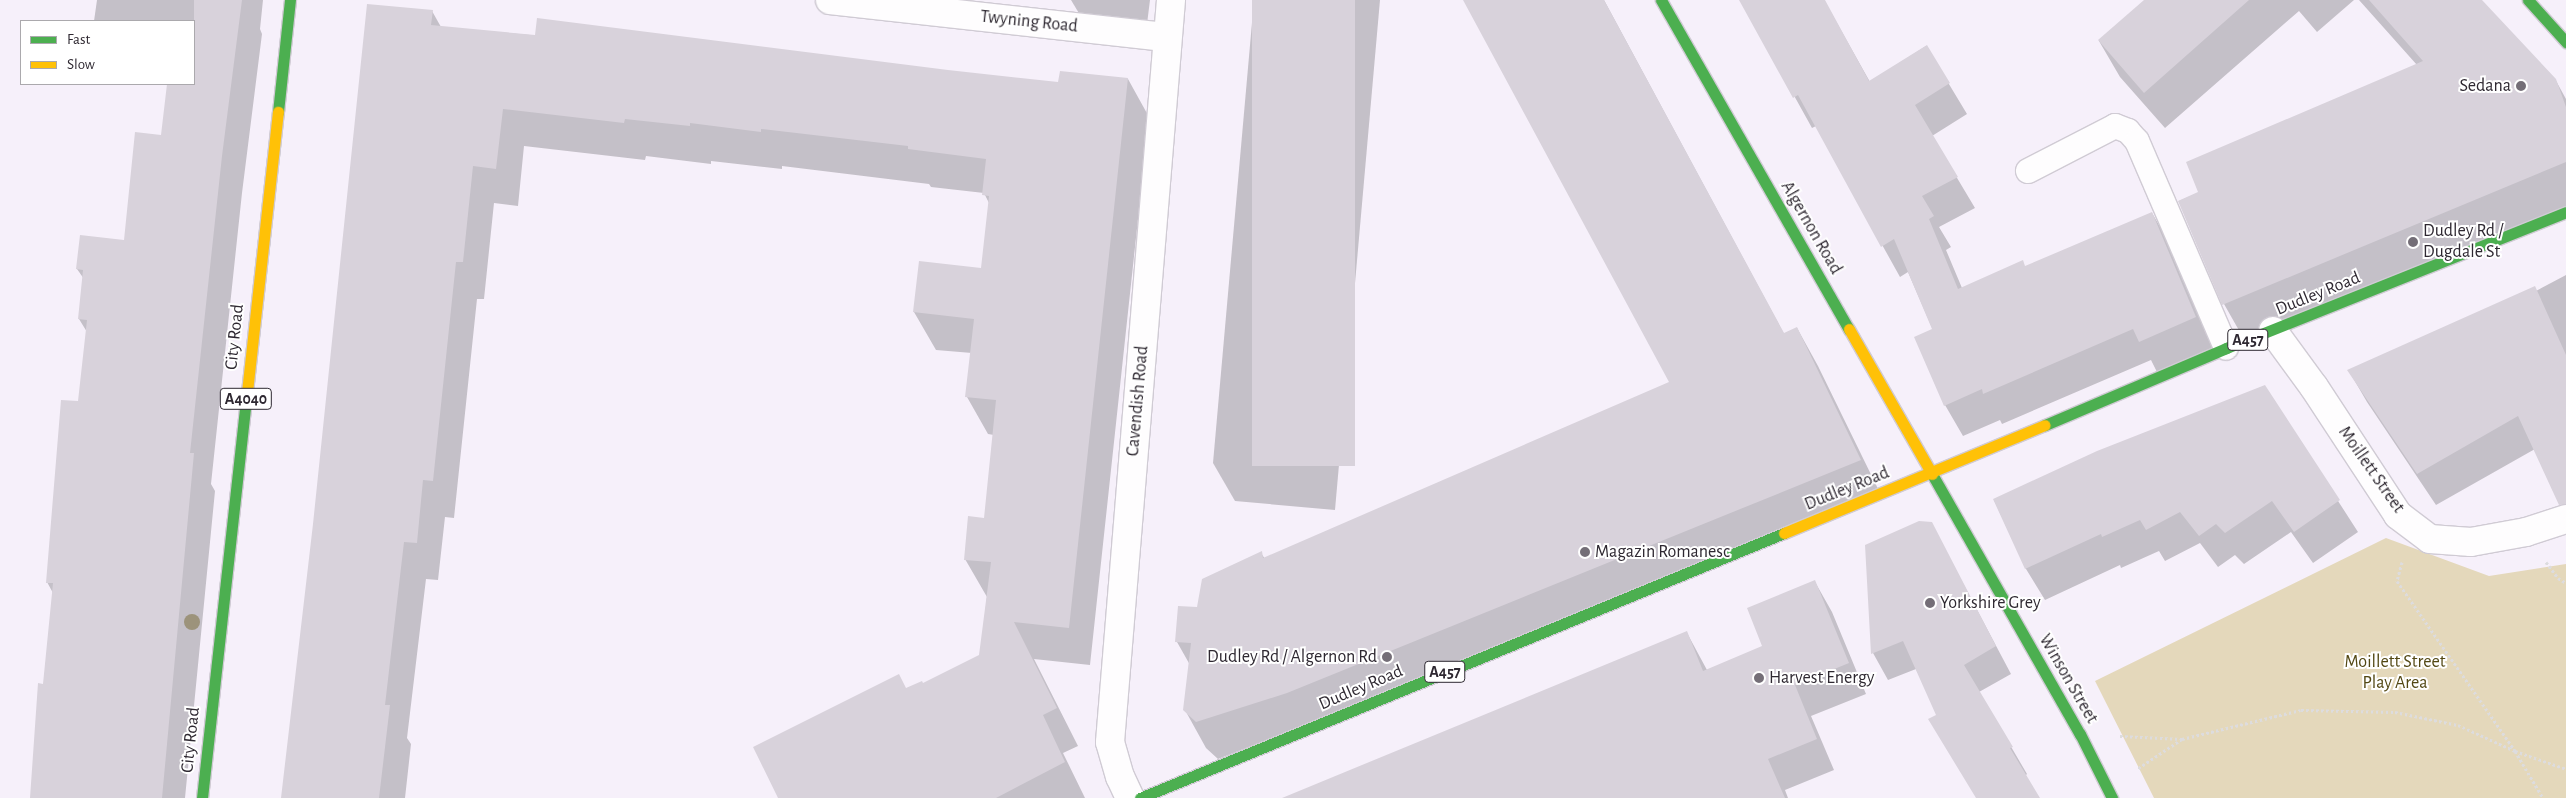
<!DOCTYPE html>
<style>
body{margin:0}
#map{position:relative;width:2566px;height:798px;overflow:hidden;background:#f6f0fa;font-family:"Alegreya Sans",sans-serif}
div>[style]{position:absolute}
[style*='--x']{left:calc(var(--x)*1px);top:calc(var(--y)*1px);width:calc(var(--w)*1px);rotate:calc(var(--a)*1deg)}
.green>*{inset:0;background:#e4d8bb}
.shadow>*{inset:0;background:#0003}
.building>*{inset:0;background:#d8d2db;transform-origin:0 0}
.path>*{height:3px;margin-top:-1.5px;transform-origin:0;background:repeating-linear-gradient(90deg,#dddcde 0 2.5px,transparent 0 5px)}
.roads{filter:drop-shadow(1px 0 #d0cbd4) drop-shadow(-1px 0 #d0cbd4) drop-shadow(0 1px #d0cbd4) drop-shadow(0 -1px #d0cbd4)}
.lane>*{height:24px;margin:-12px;padding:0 12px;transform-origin:12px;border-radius:12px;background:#fefdfe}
.street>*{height:28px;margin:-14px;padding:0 14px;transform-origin:14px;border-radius:14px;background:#fefdfe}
.fast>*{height:11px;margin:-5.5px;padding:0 5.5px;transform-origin:5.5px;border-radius:5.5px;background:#4caf50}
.slow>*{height:11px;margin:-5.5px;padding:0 5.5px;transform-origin:5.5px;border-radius:5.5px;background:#ffc107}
.trees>*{width:16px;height:16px;margin:-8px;border-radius:50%;background:#9c937b}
.dots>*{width:14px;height:14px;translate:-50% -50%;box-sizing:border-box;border:2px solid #fff;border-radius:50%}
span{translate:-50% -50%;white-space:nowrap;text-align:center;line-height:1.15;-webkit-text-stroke:4px #fff;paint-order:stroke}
.shield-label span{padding:1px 4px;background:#fff;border:1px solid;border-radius:4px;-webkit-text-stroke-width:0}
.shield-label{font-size:16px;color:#2e2831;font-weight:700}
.street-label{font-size:18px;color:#2e2831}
.poi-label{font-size:18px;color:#2e2831}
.right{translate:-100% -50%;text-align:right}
.left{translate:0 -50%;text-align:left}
.park-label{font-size:18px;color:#524713}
.legend{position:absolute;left:20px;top:20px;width:175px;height:65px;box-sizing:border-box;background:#fff;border:1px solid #aba9ad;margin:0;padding:6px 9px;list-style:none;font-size:15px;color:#2e2831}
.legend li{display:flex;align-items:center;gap:10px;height:25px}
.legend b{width:25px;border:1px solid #aba9ad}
</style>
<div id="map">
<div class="green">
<div style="clip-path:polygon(2386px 538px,2489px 576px,2566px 564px,2566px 798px,2154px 798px,2095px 681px)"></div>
</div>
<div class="shadow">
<div style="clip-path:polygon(97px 0,263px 0,260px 29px,262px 34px,242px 193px,211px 484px,215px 491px,185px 798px,32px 798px,53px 593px,47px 582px,79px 403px,87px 332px,79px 319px,84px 279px,77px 269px,125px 241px,162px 136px,168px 84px,194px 84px,194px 21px,94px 21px)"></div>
<div style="clip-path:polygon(1071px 0,1150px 0,1147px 24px,1080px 15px)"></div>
<div style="clip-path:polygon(1254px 0,1380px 0,1335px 510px,1235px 501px,1213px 463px)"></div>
<div style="clip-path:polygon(1464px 0,1604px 0,1784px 334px,1797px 328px,1818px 366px,1882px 497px,1218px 759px,1206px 748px,1185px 710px,1190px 665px,1177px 642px,1198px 609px,1261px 553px,1265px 559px,1671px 383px)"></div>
<div style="clip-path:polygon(1741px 0,1824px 0,1870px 82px,1926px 46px,1967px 114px,1932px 136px,1975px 208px,1939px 227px,1951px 247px,1946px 250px,1962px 288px,2026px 268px,2152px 213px,2170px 244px,2214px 347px,2157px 372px,2151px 360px,2002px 424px,2000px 420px,1963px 436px,1945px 405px,1933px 330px,1908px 272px,1900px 277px,1816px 126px,1812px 128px)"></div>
<div style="clip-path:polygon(2145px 0,2354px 0,2317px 32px,2299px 11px,2165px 128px,2120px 77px,2099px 41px)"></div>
<div style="clip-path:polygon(2359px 0,2480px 0,2555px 79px,2566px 99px,2566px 207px,2245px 341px,2224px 304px,2179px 201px,2200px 192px,2417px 65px)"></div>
<div style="clip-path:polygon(432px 11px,441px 27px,1059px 83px,1128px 79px,1149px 117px,1090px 665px,1034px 659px,1078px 746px,1063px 753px,1085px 798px,780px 798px,906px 690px,922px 685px,980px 656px,987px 597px,965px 559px,986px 519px,994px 435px,988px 434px,967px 397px,972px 353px,936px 350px,914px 312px,983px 270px,990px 205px,984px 193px,931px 187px,929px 184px,782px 166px,782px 169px,711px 161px,711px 164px,646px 156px,645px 160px,524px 146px,518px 206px,494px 203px,484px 299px,477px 299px,454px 518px,445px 517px,438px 580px,426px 579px,407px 738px,411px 744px,405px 798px,283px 798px)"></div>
<div style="clip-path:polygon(2566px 275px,2566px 511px,2535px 449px,2436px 505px,2367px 402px,2349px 371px,2536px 291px)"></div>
<div style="clip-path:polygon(2264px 386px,2358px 532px,2313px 563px,2291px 532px,2244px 564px,2235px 555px,2218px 567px,2200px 543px,2165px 561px,2159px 551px,2121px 568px,2120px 565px,2045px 600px,2026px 569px,1994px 500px)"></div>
<div style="clip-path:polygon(1931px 523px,2011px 674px,1979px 692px,2027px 774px,2025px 776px,2038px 798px,1977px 798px,1916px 669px,1888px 680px,1873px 653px,1866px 546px)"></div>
<div style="clip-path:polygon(1815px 582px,1832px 612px,1866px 694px,1811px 716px,1834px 770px,1785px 790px,1788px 798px,1303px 798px,1687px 633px,1707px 670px,1764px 647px)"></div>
</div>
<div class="building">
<div style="clip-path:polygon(194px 0,242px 0,222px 156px,190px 453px,194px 453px,162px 798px,30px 798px,38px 683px,43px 684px,53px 583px,46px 583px,61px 400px,78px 401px,87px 320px,78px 319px,83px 270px,76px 269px,80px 235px,124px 240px,135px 132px,161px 135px,167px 84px,194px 84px)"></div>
<div style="left:1252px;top:0;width:103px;height:466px"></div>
<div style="clip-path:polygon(1463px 0,1604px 0,1784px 333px,1797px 327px,1861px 460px,1287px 693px,1196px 722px,1183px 710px,1191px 643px,1175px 642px,1178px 606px,1197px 607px,1202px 579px,1262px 551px,1263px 558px,1669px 382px)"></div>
<div style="clip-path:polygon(1739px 0,1825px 0,1869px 81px,1927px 45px,1950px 83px,1915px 105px,1958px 177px,1922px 196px,1934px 216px,1929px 219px,1958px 289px,2023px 260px,2025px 266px,2152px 212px,2196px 317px,2139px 342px,2133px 329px,1983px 394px,1982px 389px,1944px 406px,1914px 337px,1932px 329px,1894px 239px,1881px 247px,1798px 95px,1793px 98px)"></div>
<div style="clip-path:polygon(2144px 0,2249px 0,2144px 93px,2098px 40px)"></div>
<div style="clip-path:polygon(2369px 0,2482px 0,2556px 79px,2566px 107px,2566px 162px,2222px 305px,2178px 201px,2198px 192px,2186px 162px,2423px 61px)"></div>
<div style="clip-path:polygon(367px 4px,433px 10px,431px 25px,535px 35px,537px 18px,948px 70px,1058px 82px,1060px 71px,1128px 78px,1069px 628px,1014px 622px,1057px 708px,1043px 715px,1065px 762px,996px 798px,778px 798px,753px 747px,899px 674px,906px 688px,922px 681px,923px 683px,979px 655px,991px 562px,964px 560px,968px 516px,984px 518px,996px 400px,965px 397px,974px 319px,913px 312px,919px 261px,981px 268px,989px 196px,982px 195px,986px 159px,908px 149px,908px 146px,761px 129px,761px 132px,690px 123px,690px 126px,625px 119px,624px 123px,503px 109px,496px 169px,473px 166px,463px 262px,456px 262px,433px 481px,423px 480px,417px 543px,404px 542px,385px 705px,390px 705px,379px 798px,281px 798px,313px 524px)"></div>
<div style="clip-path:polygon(2535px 286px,2566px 355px,2566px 504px,2559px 505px,2518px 416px,2417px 474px,2347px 370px)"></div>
<div style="clip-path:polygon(2265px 385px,2340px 500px,2294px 532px,2272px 501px,2225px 533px,2216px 524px,2199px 536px,2180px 512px,2146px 530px,2140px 520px,2102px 537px,2101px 534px,2025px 569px,1993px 499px,2097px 451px)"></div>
<div style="clip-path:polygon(1919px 521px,1932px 522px,1996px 646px,1964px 665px,2013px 747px,2010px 748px,2040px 798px,1976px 798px,1928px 719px,1936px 715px,1903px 641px,1871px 654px,1865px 545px)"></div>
<div style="clip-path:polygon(1815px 580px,1849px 663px,1795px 685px,1817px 739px,1768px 759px,1785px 798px,1282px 798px,1687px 631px,1703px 671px,1762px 646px,1747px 608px)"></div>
</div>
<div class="path">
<div style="--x:2402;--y:562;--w:20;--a:105"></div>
<div style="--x:2397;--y:581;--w:207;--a:55.2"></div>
<div style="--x:2515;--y:751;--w:55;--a:59.2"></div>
<div style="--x:2546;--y:562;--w:20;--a:53"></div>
<div style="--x:2558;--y:578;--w:9;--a:32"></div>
<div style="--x:2120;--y:736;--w:62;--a:2.8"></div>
<div style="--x:2182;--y:739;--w:54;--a:146.3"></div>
<div style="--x:2182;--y:739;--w:122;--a:-13.7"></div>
<div style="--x:2301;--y:710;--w:94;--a:1.2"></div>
<div style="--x:2395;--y:712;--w:64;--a:11.7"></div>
<div style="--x:2458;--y:725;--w:63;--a:24.5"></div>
<div style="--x:2515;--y:751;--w:54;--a:19.4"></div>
</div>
<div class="roads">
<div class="lane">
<div style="--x:2028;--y:171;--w:98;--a:-27.3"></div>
<div style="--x:2115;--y:126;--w:14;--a:21"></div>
<div style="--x:2128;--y:131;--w:13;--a:48"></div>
<div style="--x:2137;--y:141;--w:225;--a:66.7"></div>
</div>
<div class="street">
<div style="--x:830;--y:0;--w:339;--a:6.3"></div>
<div style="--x:2273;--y:331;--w:69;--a:53.8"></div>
<div style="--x:2314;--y:387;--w:153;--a:56.7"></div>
<div style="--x:2398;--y:515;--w:40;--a:37"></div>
<div style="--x:2430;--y:539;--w:41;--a:4.2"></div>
<div style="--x:2471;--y:542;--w:56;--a:-10.3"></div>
<div style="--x:2526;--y:532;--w:42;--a:-18"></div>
<div style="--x:1130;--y:798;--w:23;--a:-115"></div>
<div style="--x:1120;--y:777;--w:36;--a:-106"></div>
<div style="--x:1110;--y:742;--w:745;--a:-85.3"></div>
</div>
<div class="fast">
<div style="--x:1661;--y:0;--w:379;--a:60.3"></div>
<div style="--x:2528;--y:0;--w:57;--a:47.9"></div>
<div style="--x:278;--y:112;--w:113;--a:-83.9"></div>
<div style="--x:2045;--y:425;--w:197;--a:-23"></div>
<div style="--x:2226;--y:348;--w:366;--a:-21.8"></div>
<div style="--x:1932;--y:474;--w:299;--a:60.4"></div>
<div style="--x:2080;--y:734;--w:72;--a:63.4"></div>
<div style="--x:202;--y:798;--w:408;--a:-83.7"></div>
<div style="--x:1140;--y:798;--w:696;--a:-22.37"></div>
</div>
<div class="slow">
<div style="--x:1849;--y:329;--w:167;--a:60.2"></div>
<div style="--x:247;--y:392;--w:282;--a:-83.7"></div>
<div style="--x:1784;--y:533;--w:282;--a:-22.5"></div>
</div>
</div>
<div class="trees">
<div style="left:192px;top:622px"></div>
</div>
<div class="dots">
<div style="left:2521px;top:86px;background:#746e77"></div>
<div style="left:2413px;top:242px;background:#746e77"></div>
<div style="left:1585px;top:552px;background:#746e77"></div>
<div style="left:1930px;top:603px;background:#746e77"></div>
<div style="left:1387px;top:657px;background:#746e77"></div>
<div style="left:1759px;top:678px;background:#746e77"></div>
</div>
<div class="shield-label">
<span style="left:2248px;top:340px">A457</span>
<span style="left:246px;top:399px">A4040</span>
<span style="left:1445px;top:672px">A457</span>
</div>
<div class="street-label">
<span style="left:1029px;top:22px;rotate:6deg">Twyning Road</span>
<span style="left:1811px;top:228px;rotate:60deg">Algernon Road</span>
<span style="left:2318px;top:294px;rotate:-22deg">Dudley Road</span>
<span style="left:235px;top:337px;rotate:-84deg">City Road</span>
<span style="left:1138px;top:401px;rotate:-85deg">Cavendish Road</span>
<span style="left:2371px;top:470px;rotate:55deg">Moillett Street</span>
<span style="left:1847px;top:489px;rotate:-22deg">Dudley Road</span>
<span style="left:2068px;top:679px;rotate:60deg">Winson Street</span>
<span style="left:1361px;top:688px;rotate:-23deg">Dudley Road</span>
<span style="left:191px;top:740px;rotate:-84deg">City Road</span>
</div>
<div class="poi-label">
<span class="right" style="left:2511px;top:86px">Sedana</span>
<span class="left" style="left:2423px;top:242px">Dudley Rd /<br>Dugdale St</span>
<span class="left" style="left:1595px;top:552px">Magazin Romanesc</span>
<span class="left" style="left:1940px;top:603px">Yorkshire Grey</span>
<span class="right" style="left:1377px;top:657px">Dudley Rd / Algernon Rd</span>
<span class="left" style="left:1769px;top:678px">Harvest Energy</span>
</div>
<div class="park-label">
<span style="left:2395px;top:673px">Moillett Street<br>Play Area</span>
</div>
<ul class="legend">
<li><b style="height:6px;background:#4caf50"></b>Fast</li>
<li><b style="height:6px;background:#ffc107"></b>Slow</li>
</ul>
</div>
